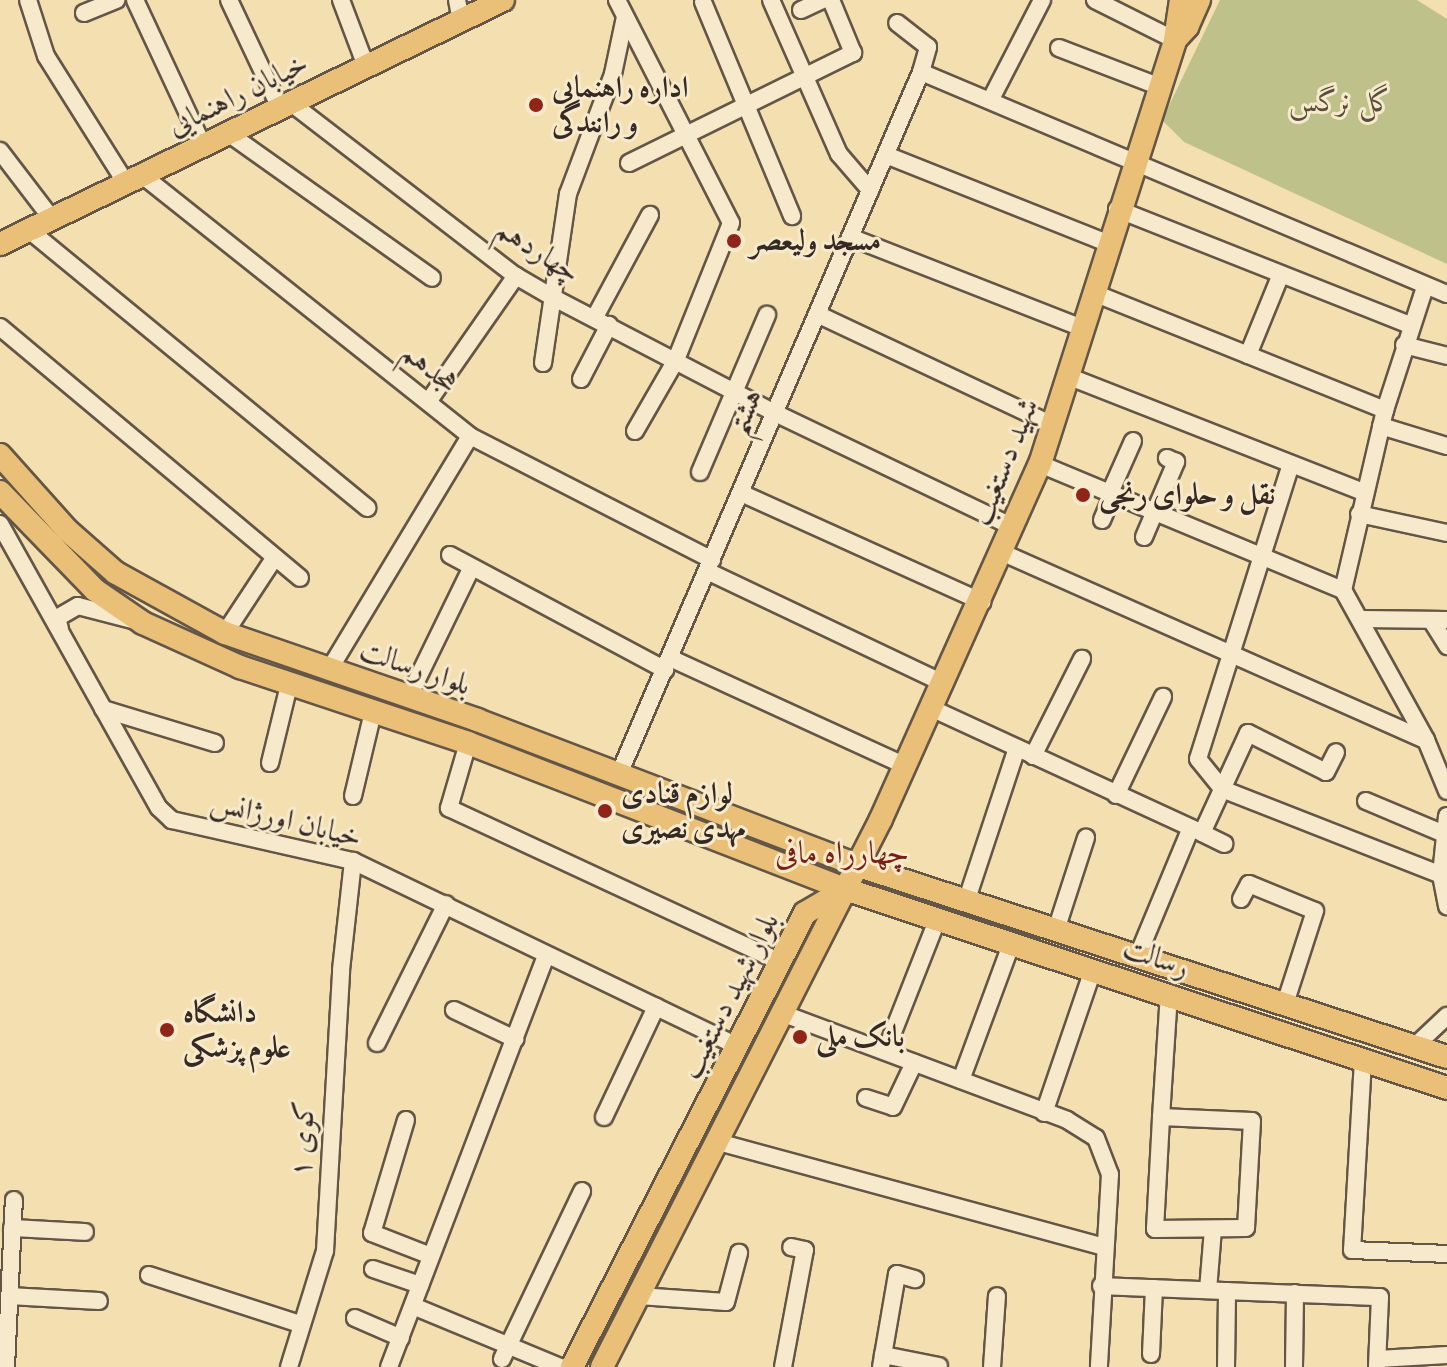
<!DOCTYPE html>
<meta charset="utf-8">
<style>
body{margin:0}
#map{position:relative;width:1447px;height:1367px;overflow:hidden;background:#f3dfb0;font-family:"Libre Bodoni",Amiri,serif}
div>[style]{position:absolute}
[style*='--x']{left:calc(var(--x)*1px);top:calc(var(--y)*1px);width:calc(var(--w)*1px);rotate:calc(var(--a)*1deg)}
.green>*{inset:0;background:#bec189}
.roads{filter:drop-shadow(2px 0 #645647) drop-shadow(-2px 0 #645647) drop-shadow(0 2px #645647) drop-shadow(0 -2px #645647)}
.minor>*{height:16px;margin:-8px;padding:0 8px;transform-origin:8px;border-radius:8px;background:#f7eacc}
.major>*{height:22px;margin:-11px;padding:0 11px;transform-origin:11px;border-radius:11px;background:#eac078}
.dots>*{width:22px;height:22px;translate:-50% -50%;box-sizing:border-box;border:4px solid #f7eacc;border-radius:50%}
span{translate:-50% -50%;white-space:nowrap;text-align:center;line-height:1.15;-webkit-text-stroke:6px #f7eacc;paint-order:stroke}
.poi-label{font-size:30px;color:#352924;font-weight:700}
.left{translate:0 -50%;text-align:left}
.street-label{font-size:30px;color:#352924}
.park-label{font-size:30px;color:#574f3d;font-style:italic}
.neighbourhood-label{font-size:32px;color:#7a1f14}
</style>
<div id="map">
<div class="green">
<div style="clip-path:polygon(1220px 0,1417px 0,1447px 19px,1447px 264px,1184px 142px,1162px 120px)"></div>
</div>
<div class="roads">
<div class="minor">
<div style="--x:28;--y:0;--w:59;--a:72.2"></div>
<div style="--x:46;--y:56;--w:150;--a:57.8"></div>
<div style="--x:135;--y:0;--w:161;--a:65"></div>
<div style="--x:229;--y:0;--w:119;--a:64.7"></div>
<div style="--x:341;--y:0;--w:71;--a:69.3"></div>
<div style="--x:457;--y:0;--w:20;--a:79"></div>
<div style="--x:617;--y:0;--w:250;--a:62.9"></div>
<div style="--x:731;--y:223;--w:148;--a:111.9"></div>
<div style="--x:676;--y:360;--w:82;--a:120"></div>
<div style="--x:771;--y:0;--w:168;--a:66.2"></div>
<div style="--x:839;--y:154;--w:48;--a:49.3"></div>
<div style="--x:1095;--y:0;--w:89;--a:26.6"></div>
<div style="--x:703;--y:2;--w:232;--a:67.4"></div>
<div style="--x:801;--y:10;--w:23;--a:-25"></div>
<div style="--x:84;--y:13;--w:35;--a:-22"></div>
<div style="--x:1059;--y:48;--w:106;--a:21"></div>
<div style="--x:921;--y:72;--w:571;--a:22.88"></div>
<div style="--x:992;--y:97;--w:109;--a:-62.7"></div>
<div style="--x:291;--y:103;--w:284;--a:37.6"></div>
<div style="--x:516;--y:276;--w:44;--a:30.1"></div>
<div style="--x:554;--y:298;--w:249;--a:27.5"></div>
<div style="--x:775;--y:413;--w:264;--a:25.6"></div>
<div style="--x:228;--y:133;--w:250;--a:35.4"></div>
<div style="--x:0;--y:151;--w:86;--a:52.6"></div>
<div style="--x:886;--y:155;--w:238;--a:21.7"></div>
<div style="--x:629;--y:163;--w:250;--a:-26.2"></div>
<div style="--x:853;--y:53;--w:57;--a:-112.5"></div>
<div style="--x:142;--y:175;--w:419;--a:38.5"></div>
<div style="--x:470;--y:436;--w:272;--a:27.1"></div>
<div style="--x:1117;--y:209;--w:315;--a:21.6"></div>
<div style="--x:29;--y:230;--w:438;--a:39.4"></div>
<div style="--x:850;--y:237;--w:249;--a:21.4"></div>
<div style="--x:1425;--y:287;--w:129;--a:108"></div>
<div style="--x:1385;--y:410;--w:185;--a:103.1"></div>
<div style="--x:1343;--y:590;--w:171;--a:61"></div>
<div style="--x:1426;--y:740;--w:55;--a:67.6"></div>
<div style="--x:1094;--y:293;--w:314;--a:21.9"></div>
<div style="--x:817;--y:314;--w:261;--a:25.2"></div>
<div style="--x:595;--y:317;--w:116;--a:-61.7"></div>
<div style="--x:0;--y:327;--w:391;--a:39.9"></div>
<div style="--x:1404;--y:345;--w:44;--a:14.3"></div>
<div style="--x:1248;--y:355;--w:87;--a:-67.8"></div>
<div style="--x:543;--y:363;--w:171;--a:-81.6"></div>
<div style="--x:568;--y:194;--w:128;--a:-69.4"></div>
<div style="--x:613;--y:74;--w:58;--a:-78.1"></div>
<div style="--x:1070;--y:377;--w:315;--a:21.4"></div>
<div style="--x:581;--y:379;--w:61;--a:-62.6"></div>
<div style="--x:428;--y:402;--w:154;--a:-55.1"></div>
<div style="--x:1381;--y:426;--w:69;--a:16.9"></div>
<div style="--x:1040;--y:464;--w:328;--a:22.6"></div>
<div style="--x:1291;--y:464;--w:309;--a:107.5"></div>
<div style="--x:1198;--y:759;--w:38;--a:51"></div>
<div style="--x:1222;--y:789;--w:235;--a:21.4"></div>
<div style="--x:700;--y:472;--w:171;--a:-66.9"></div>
<div style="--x:741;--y:493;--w:265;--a:24.3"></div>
<div style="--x:1109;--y:495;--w:59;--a:-66"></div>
<div style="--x:1359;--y:514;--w:90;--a:12.2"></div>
<div style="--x:1102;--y:520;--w:26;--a:-67"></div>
<div style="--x:0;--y:524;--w:325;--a:60.8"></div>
<div style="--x:159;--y:808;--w:18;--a:43"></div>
<div style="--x:172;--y:820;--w:186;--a:12.8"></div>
<div style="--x:353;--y:861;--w:427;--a:25.7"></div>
<div style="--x:1144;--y:537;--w:82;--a:-66.9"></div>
<div style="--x:1176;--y:462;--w:10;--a:-156"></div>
<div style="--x:1001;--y:552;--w:465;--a:23.9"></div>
<div style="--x:450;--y:555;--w:244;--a:28.1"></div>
<div style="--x:707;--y:571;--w:263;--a:25.4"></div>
<div style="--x:1362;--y:619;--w:85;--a:0.7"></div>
<div style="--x:1431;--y:620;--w:31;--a:58"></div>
<div style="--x:60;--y:629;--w:11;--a:-105"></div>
<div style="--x:57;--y:618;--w:24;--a:-30"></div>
<div style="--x:78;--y:606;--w:60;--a:14.5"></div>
<div style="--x:225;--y:633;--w:87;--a:-56.7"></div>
<div style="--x:670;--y:658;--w:260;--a:24.6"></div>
<div style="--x:329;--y:670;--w:273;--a:-58.9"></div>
<div style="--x:408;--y:698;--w:144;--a:-64"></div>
<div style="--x:103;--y:709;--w:117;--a:16.9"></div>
<div style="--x:933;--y:709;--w:296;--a:24.7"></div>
<div style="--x:1202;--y:833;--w:110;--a:-65.3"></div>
<div style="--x:1248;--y:733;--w:87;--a:26.6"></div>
<div style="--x:1326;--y:772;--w:22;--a:-63"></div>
<div style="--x:468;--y:743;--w:68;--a:106.3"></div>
<div style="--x:449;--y:808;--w:366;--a:24.9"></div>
<div style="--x:1033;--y:756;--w:109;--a:-63.2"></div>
<div style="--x:270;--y:763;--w:80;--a:-76.3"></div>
<div style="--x:619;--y:774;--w:764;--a:-66.72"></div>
<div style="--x:921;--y:72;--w:26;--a:-74"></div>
<div style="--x:928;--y:47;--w:39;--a:-142"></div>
<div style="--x:1116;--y:795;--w:109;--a:-64.4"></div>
<div style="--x:353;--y:796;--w:86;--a:-76.6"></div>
<div style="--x:1366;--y:801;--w:82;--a:22.8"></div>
<div style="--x:1447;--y:816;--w:59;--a:95.8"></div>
<div style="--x:1441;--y:875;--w:32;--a:79"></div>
<div style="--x:1202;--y:833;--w:25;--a:26"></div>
<div style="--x:967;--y:899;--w:159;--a:-71.7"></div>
<div style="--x:1241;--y:899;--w:17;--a:-62"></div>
<div style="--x:1249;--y:884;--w:71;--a:22.2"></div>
<div style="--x:1315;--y:911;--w:98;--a:107.9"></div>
<div style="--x:1057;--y:927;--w:94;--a:-72"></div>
<div style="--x:1138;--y:955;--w:135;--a:-67.4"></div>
<div style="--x:454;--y:1010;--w:68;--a:25.4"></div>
<div style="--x:784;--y:1014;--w:302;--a:20.5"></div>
<div style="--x:1067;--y:1120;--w:34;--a:32"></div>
<div style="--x:1096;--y:1138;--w:39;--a:69"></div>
<div style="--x:1110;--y:1174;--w:193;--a:93.3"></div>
<div style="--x:377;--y:1043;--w:155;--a:-63.6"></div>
<div style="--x:1415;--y:1046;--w:44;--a:-43.2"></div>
<div style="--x:886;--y:1050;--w:142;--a:-68.5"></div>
<div style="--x:1363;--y:1060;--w:190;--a:93.3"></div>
<div style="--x:1352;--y:1250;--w:95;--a:2.4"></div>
<div style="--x:961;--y:1080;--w:147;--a:-69.7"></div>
<div style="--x:866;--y:1098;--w:28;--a:18"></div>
<div style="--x:893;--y:1107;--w:49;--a:-64.5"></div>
<div style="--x:1044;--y:1113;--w:142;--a:-71.1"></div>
<div style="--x:1090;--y:979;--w:12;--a:-95"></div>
<div style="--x:604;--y:1117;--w:122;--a:-64.7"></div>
<div style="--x:1161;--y:1117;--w:91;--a:2.5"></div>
<div style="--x:1252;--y:1121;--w:107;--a:93.2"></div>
<div style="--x:1246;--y:1228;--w:91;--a:179.4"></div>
<div style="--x:1155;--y:1229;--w:112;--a:-86.9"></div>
<div style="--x:1161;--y:1117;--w:123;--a:-86.3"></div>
<div style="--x:406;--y:1120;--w:118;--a:106.7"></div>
<div style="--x:372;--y:1233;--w:63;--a:21.3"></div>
<div style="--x:718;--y:1142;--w:400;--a:15.2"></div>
<div style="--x:12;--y:1228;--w:73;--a:3.1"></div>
<div style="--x:373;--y:1269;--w:50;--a:18.8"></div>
<div style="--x:149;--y:1275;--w:159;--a:18"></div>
<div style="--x:1101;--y:1286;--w:279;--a:2.3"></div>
<div style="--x:1380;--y:1297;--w:70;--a:92.5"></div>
<div style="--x:1208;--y:1290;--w:61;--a:-85.3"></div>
<div style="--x:9;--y:1296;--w:90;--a:3.2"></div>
<div style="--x:639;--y:1296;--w:87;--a:3.9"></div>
<div style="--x:726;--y:1302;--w:51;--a:-75.1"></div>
<div style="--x:413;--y:1306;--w:159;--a:22.5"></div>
<div style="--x:355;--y:1318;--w:50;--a:23.5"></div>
<div style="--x:1151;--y:1354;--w:66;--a:-87.4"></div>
<div style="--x:883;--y:1355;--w:57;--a:11.1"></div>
<div style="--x:502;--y:1359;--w:186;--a:-64.5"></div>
<div style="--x:1378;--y:1359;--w:69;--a:-3.3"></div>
<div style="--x:6;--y:1367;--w:167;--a:-87.3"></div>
<div style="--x:289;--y:1367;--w:121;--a:-72.8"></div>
<div style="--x:325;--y:1251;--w:281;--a:-86.7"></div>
<div style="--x:341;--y:970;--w:110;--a:-83.7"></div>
<div style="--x:389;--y:1367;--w:440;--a:-69.1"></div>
<div style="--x:783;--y:1367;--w:119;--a:-79.4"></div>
<div style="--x:805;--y:1250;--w:14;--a:-168"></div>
<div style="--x:881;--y:1367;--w:94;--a:-80.2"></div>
<div style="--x:897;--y:1274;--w:19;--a:16"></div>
<div style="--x:992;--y:1367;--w:71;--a:-86"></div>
<div style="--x:1226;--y:1367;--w:76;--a:-89.2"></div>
<div style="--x:1294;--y:1367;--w:74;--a:-89.2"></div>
</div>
<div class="major">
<div style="--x:1175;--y:40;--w:18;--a:-47"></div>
<div style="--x:1187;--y:27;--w:30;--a:-66"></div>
<div style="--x:0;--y:244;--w:559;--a:-25.88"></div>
<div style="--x:0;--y:455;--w:101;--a:48.2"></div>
<div style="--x:67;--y:530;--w:65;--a:41.3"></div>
<div style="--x:116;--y:573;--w:124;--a:28.8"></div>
<div style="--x:225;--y:633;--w:267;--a:19"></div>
<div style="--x:477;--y:720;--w:406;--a:20.9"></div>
<div style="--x:856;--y:865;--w:621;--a:18"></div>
<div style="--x:0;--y:492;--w:136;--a:45.9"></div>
<div style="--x:95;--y:590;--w:58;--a:34.5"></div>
<div style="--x:143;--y:623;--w:107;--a:24.4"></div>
<div style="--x:240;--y:667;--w:240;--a:18.4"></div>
<div style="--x:468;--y:743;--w:404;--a:21.2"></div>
<div style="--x:845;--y:889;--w:634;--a:18.29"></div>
<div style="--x:572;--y:1367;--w:510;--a:-62.83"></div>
<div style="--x:805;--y:913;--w:45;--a:-30.5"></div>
<div style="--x:602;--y:1367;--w:615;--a:-63.02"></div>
<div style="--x:881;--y:819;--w:389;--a:-65.9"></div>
<div style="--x:1040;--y:464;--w:445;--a:-72.3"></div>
<div style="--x:1175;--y:40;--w:40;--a:-81.5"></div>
</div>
</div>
<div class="dots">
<div style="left:536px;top:105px;background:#8f2418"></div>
<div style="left:734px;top:241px;background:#8f2418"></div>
<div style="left:1083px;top:495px;background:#8f2418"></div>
<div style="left:605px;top:811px;background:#8f2418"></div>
<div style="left:167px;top:1030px;background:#8f2418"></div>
<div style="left:800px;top:1037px;background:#8f2418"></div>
</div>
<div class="poi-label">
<span class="left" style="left:552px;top:105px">اداره راهنمایی<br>و رانندگی</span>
<span class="left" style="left:750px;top:241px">مسجد ولیعصر</span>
<span class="left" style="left:1099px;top:495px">نقل و حلوای رنجی</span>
<span class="left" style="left:621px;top:811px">لوازم قنادی<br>مهدی نصیری</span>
<span class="left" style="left:183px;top:1030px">دانشگاه<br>علوم پزشکی</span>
<span class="left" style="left:816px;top:1037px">بانک ملی</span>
</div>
<div class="street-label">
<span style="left:238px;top:95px;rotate:-26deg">خیابان راهنمایی</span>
<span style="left:538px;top:251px;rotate:33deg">چهاردهم</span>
<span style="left:430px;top:368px;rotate:39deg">هجدهم</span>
<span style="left:745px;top:412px;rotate:-67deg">هشتم</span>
<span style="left:1005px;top:462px;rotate:-68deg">شهید دستغیب</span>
<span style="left:415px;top:668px;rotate:19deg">بلوار رسالت</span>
<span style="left:286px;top:820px;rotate:14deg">خیابان اورژانس</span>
<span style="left:1156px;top:958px;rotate:19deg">رسالت</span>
<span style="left:730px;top:996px;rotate:-63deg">بلوار شهید دستغیب</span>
<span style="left:303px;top:1139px;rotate:-87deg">کوی ۱</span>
</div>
<div class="park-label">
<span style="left:1341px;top:102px">گل نرگس</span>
</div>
<div class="neighbourhood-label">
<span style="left:842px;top:853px">چهارراه مافی</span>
</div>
</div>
